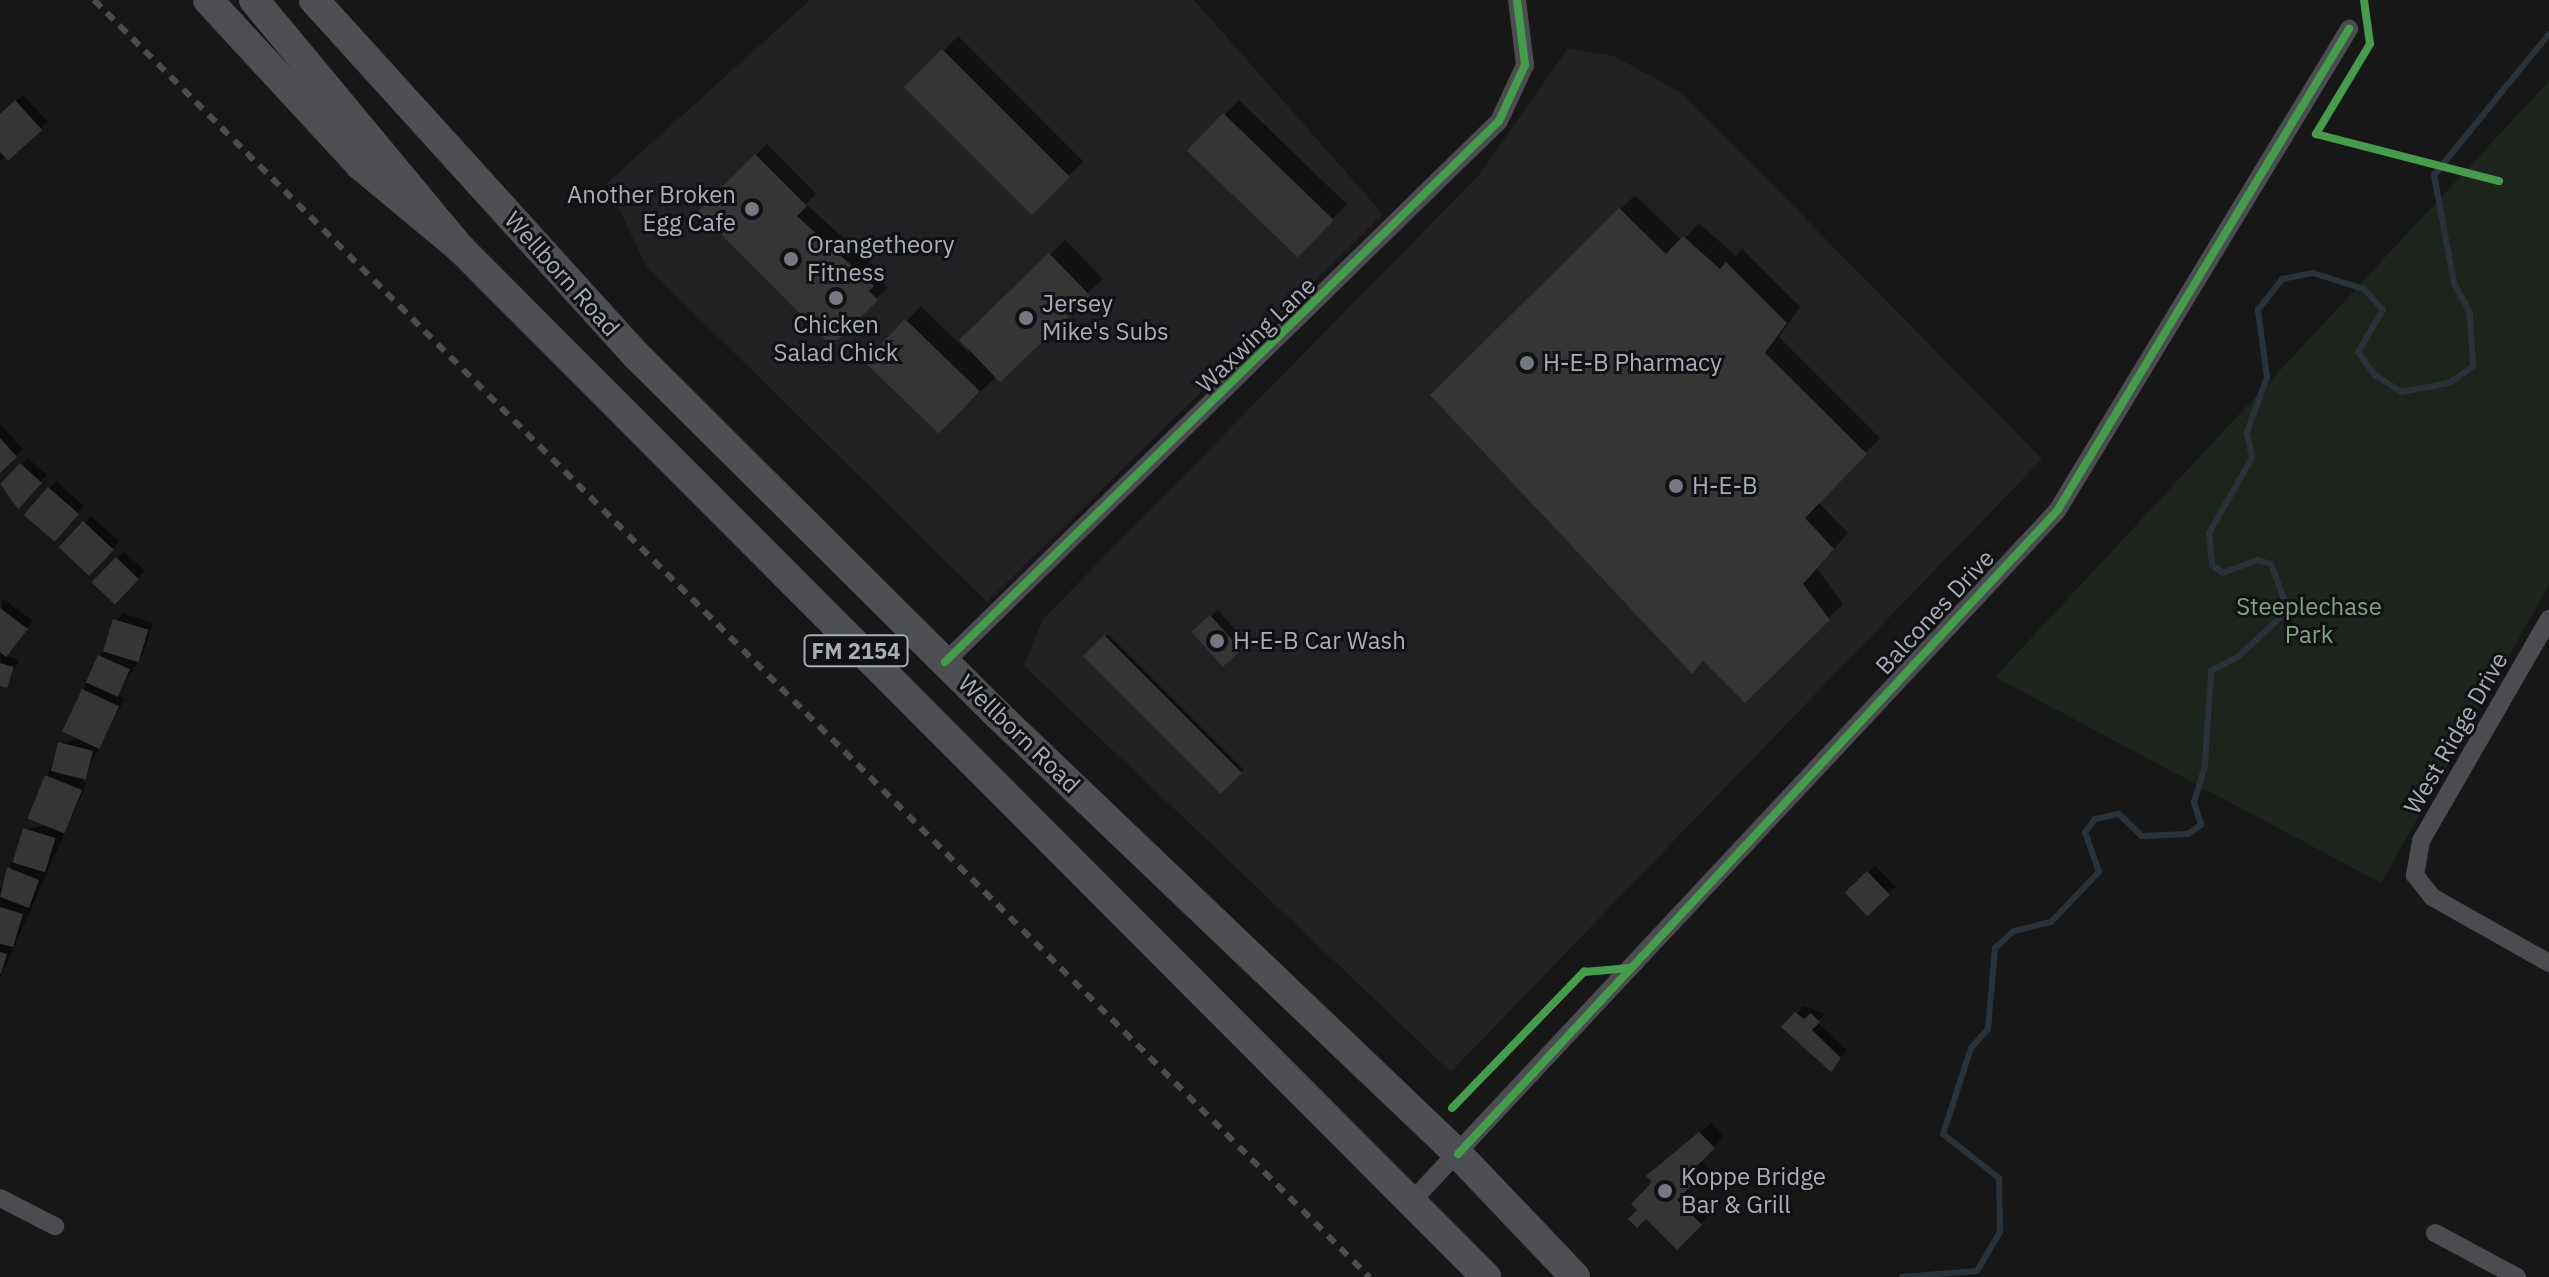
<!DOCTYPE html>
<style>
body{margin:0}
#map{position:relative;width:2549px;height:1277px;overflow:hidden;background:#171717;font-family:"IBM Plex Sans",sans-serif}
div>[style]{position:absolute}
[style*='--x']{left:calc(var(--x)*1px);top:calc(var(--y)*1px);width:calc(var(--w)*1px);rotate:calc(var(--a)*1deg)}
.built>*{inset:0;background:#212123}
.green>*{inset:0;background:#1d241e}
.shadow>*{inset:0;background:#0007;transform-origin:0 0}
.stream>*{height:6px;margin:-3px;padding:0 3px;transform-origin:3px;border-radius:3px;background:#2a3239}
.building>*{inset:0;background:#353536;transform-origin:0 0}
.minor>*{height:18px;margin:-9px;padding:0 9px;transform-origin:9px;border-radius:9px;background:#4b4c50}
.primary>*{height:30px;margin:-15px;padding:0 15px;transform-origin:15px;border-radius:15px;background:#4d4f52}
.trunk>*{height:30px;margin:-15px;padding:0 15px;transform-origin:15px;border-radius:15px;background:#4e4e52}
.rail>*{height:6px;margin-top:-3px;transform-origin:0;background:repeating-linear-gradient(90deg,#4b4c4f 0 10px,transparent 0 18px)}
.cycleway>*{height:8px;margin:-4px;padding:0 4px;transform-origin:4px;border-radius:4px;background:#469c4c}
.dots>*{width:22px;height:22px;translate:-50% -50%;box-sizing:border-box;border:4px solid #111113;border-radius:50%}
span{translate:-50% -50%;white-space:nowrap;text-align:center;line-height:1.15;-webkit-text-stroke:6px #111113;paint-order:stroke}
.shield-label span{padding:2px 6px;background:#111113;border:2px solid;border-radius:6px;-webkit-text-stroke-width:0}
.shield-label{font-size:22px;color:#a8adb8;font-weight:700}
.poi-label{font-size:24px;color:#a8adb8}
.right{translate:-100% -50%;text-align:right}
.left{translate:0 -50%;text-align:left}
.street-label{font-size:24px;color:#a8adb8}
.park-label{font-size:24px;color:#7fa381}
</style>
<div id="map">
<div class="built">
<div style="clip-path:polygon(810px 0,1194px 0,1383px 214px,987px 602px,646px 266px,607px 183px)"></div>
<div style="clip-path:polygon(1568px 48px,1614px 56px,1682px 93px,2042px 459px,1451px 1072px,1024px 666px,1043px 619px,1479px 175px)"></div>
</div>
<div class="green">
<div style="clip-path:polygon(2549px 81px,2549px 585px,2381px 883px,1995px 677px)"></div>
</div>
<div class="shadow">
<div style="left:958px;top:36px;width:177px;height:72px;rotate:45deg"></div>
<div style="clip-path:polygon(23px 95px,48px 122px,0 161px,0 116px)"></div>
<div style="left:1239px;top:100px;width:150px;height:71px;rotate:44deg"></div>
<div style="clip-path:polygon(767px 144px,816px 194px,806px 204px,883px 274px,879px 279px,888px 288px,828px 339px,700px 211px)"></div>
<div style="clip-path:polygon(1635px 195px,1682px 241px,1699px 223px,1736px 256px,1742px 249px,1800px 307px,1779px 337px,1880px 438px,1818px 502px,1848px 533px,1817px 568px,1843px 604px,1745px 700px,1433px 395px)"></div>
<div style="clip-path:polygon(1065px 240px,1103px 279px,938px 431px,867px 362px,921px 306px,971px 355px,963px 341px)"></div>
<div style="clip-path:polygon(0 424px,23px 449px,0 470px)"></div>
<div style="left:28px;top:458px;width:25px;height:40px;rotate:42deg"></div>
<div style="clip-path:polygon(56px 481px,84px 506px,61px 532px,26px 514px)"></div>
<div style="left:91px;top:516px;width:38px;height:43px;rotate:42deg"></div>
<div style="left:124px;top:552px;width:28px;height:42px;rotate:42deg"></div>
<div style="clip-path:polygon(2px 598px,33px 621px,4px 655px,19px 660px,7px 686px,0 684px)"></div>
<div style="left:1218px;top:610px;width:43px;height:33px;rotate:48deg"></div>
<div style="clip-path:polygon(122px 613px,153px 623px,144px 652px,117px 695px,125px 698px,82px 781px,87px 783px,0 978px,0 891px,25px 829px,43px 826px,47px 776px,60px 743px,76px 739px,83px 690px)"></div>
<div style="left:1108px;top:634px;width:192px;height:31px;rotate:45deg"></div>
<div style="clip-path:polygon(1875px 866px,1896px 887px,1866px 913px,1853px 883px)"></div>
<div style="clip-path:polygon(1804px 1006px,1825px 1014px,1817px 1022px,1847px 1050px,1837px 1062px,1784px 1027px)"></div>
<div style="clip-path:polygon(1711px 1123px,1724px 1136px,1699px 1160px,1707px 1168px,1686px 1188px,1711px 1213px,1677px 1247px,1640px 1210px,1660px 1166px)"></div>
</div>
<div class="stream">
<div style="--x:1902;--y:1277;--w:75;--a:-4.6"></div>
<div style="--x:1977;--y:1271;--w:45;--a:-59.5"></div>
<div style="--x:2000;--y:1232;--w:54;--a:-91.1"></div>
<div style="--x:1999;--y:1178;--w:71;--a:-141.8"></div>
<div style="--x:1943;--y:1134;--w:90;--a:-72"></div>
<div style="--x:1971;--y:1048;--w:25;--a:-48"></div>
<div style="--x:1988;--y:1029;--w:81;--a:-85.1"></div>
<div style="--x:1995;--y:948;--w:25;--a:-42"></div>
<div style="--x:2014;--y:931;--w:38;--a:-14"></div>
<div style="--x:2051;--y:922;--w:69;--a:-46.2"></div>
<div style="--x:2099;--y:872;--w:42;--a:-109.3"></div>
<div style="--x:2085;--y:832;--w:16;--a:-52"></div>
<div style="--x:2095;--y:819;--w:25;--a:-12"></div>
<div style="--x:2119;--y:814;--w:32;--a:44"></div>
<div style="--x:2142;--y:836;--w:46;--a:-2.5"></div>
<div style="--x:2188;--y:834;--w:16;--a:-35"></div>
<div style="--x:2201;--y:825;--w:24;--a:-107"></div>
<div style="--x:2194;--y:802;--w:39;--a:-73"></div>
<div style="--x:2205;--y:765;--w:94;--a:-86.3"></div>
<div style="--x:2211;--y:671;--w:32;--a:-28"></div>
<div style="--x:2239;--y:656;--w:67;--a:-43.2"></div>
<div style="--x:2288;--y:610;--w:49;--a:-110.3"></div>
<div style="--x:2271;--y:564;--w:14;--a:-163"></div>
<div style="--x:2258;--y:560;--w:37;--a:160"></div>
<div style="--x:2223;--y:573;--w:14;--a:-144"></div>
<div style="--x:2212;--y:565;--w:32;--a:-95"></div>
<div style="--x:2209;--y:533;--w:86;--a:-60.2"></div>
<div style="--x:2252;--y:458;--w:26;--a:-101"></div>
<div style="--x:2247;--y:432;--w:59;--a:-70"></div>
<div style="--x:2267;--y:377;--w:68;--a:-97.7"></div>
<div style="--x:2258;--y:310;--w:39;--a:-52"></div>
<div style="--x:2282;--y:279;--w:32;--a:-11"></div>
<div style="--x:2313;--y:273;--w:53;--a:17.4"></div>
<div style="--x:2364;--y:289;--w:28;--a:48"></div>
<div style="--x:2383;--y:310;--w:49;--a:120.8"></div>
<div style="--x:2358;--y:352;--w:29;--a:54"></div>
<div style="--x:2375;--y:375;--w:31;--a:33"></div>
<div style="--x:2401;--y:392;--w:49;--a:-10.6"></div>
<div style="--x:2449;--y:383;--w:29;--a:-34"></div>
<div style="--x:2473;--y:367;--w:54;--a:-93.2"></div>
<div style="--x:2470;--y:313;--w:34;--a:-118"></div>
<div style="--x:2454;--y:283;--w:110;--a:-100.5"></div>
<div style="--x:2434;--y:175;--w:182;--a:-50.8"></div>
</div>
<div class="building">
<div style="left:942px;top:49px;width:181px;height:54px;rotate:45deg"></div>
<div style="clip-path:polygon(15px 100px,42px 130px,8px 161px,0 152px,0 114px)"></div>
<div style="left:1223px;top:113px;width:154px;height:52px;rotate:44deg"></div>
<div style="clip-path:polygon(755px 154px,807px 206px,797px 216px,874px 286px,869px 291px,878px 300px,839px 339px,828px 342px,698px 211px)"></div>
<div style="clip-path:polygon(1619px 208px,1666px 254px,1683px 236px,1720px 269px,1726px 262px,1787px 323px,1765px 353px,1867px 454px,1805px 518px,1834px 549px,1803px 584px,1830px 620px,1745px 703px,1703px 661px,1692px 674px,1430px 395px)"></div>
<div style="left:1049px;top:253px;width:59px;height:125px;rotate:46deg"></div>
<div style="left:905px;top:319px;width:104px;height:59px;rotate:44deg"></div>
<div style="clip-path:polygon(0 438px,17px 457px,0 473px)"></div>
<div style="clip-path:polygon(20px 463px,42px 483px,18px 509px,0 484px)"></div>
<div style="left:48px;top:487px;width:41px;height:37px;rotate:41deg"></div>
<div style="left:83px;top:521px;width:42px;height:36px;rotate:43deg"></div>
<div style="left:116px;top:557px;width:32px;height:35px;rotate:44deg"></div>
<div style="clip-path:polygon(0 608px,28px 629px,6px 657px,0 652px)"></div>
<div style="left:1210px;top:615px;width:47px;height:25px;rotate:48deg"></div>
<div style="left:113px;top:619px;width:37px;height:34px;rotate:17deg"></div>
<div style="left:1104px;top:635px;width:195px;height:30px;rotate:45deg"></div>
<div style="left:98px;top:655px;width:35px;height:30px;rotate:24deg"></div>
<div style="clip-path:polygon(0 663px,14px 667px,7px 688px,0 686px)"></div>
<div style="left:82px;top:689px;width:41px;height:47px;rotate:25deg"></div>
<div style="left:58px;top:742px;width:36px;height:30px;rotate:14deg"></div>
<div style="left:45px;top:775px;width:40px;height:47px;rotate:22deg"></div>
<div style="left:23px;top:828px;width:34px;height:36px;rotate:17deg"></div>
<div style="clip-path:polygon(7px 867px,39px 880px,29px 908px,0 897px)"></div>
<div style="left:1867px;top:871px;width:33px;height:31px;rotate:46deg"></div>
<div style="clip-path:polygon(0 907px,23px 914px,13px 947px,0 944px)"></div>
<div style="clip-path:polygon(0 952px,7px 954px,1px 974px,0 973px)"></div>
<div style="clip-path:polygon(1795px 1012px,1804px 1019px,1811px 1013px,1820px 1022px,1812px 1030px,1841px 1058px,1831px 1072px,1781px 1027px)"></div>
<div style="clip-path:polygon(1699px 1132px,1715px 1148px,1690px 1173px,1697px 1180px,1677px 1200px,1702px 1225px,1677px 1250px,1646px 1219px,1637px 1228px,1628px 1219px,1637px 1210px,1631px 1204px,1652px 1182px,1646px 1176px)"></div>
</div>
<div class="minor">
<div style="--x:2549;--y:619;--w:256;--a:120"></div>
<div style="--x:2421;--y:841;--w:35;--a:100"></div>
<div style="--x:2415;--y:875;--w:28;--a:52"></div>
<div style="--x:2432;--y:897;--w:134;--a:29.4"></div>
<div style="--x:945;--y:662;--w:774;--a:-44.32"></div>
<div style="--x:1499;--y:121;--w:62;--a:-65.1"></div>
<div style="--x:1525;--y:65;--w:65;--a:-97"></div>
<div style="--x:0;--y:1198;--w:62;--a:27"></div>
<div style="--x:1411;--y:1202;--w:946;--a:-46.93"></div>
<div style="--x:2057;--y:511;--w:564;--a:-58.79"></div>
<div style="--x:2435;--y:1233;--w:93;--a:28.2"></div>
</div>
<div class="primary">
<div style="--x:254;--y:0;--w:324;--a:50.3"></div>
<div style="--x:461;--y:249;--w:1452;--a:45.08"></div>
<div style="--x:314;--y:0;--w:479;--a:47.8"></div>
<div style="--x:636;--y:355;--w:509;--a:44.84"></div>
<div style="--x:997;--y:714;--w:637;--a:43.66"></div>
<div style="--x:1458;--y:1154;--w:170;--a:46.4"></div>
</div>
<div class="trunk">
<div style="--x:208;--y:0;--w:224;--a:47.3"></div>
<div style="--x:360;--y:165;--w:131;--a:39.7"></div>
</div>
<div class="rail">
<div style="--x:94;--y:0;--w:1805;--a:45.04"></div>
</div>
<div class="cycleway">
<div style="--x:2364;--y:0;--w:44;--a:82.2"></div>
<div style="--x:2370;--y:44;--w:105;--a:121"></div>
<div style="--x:2316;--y:134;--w:189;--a:14.4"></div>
<div style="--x:945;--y:662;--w:774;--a:-44.32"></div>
<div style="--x:1499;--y:121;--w:62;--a:-65.1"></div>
<div style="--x:1525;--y:65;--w:65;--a:-97"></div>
<div style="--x:1452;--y:1108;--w:190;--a:-45.9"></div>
<div style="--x:1584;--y:972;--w:46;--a:-5"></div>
<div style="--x:1458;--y:1154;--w:879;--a:-47.03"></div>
<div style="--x:2057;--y:511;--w:564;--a:-58.79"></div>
</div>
<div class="dots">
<div style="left:752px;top:209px;background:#757880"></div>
<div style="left:791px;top:259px;background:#757880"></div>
<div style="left:836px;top:298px;background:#757880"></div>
<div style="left:1026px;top:318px;background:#757880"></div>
<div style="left:1527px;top:363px;background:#757880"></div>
<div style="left:1676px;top:486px;background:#757880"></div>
<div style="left:1217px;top:641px;background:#757880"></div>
<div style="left:1665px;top:1191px;background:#757880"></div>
</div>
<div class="shield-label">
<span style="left:856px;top:651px">FM 2154</span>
</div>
<div class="poi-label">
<span class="right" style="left:736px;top:209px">Another Broken<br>Egg Cafe</span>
<span class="left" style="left:807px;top:259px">Orangetheory<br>Fitness</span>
<span class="left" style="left:1042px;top:318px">Jersey<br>Mike's Subs</span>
<span style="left:836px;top:339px">Chicken<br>Salad Chick</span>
<span class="left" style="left:1543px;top:363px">H-E-B Pharmacy</span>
<span class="left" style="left:1692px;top:486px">H-E-B</span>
<span class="left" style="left:1233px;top:641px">H-E-B Car Wash</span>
<span class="left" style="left:1681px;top:1191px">Koppe Bridge<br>Bar &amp; Grill</span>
</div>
<div class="street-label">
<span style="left:562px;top:274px;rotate:48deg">Wellborn Road</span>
<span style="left:1256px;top:335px;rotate:-44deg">Waxwing Lane</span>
<span style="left:1935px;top:612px;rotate:-47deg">Balcones Drive</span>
<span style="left:2456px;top:733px;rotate:-60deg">West Ridge Drive</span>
<span style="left:1019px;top:734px;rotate:44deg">Wellborn Road</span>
</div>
<div class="park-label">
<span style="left:2309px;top:621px">Steeplechase<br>Park</span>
</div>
</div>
